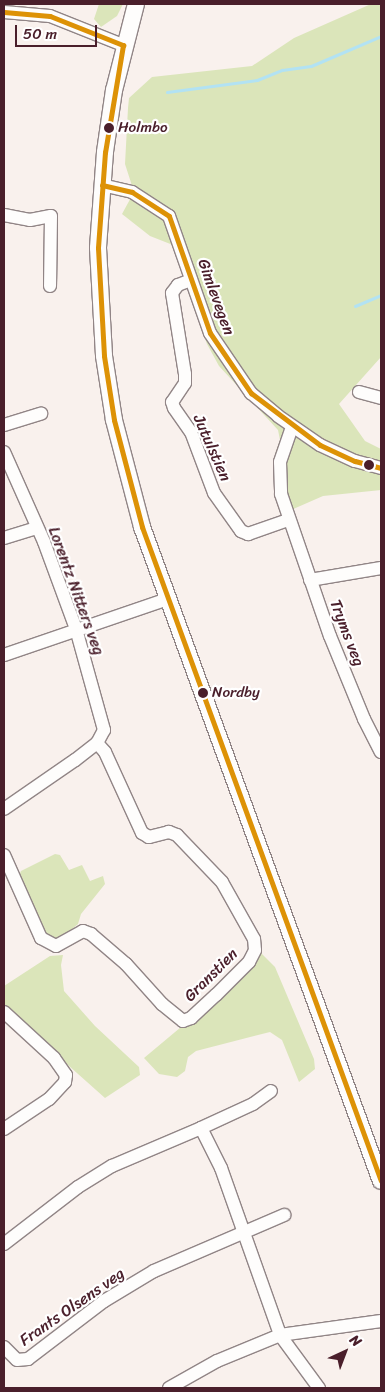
<!DOCTYPE html>
<style>
body{margin:0}
#map{position:relative;width:385px;height:1392px;overflow:hidden;background:#f9f1ed;font-family:Sriracha,sans-serif}
div>[style]{position:absolute}
[style*='--x']{left:calc(var(--x)*1px);top:calc(var(--y)*1px);width:calc(var(--w)*1px);rotate:calc(var(--a)*1deg)}
.green>*{inset:0;background:#dbe5ba}
.stream>*{height:3px;margin:-1.5px;padding:0 1.5px;transform-origin:1.5px;border-radius:1.5px;background:#b2e2f3}
.roads{filter:drop-shadow(1px 0 #918586) drop-shadow(-1px 0 #918586) drop-shadow(0 1px #918586) drop-shadow(0 -1px #918586)}
.minor>*{height:12px;margin:-6px;padding:0 6px;transform-origin:6px;border-radius:6px;background:#fefdfc}
.major>*{height:16px;margin:-8px;padding:0 8px;transform-origin:8px;border-radius:8px;background:#fefdfc}
.bus-1>*{height:5px;margin:-2.5px;padding:0 2.5px;transform-origin:2.5px;border-radius:2.5px;background:#dd9206}
.dots>*{width:14px;height:14px;translate:-50% -50%;box-sizing:border-box;border:2px solid #fff;border-radius:50%}
span{translate:-50% -50%;white-space:nowrap;text-align:center;line-height:1.15;-webkit-text-stroke:4.5px #fff;paint-order:stroke}
.bus-label{font-size:15px;color:#4a1f2b}
.left{translate:0 -50%;text-align:left}
.street-label{font-size:16px;color:#4a1f2b}
.frame{position:absolute;inset:0;border:5px solid #4a1f2b;pointer-events:none}
.north{position:absolute;left:320px;top:1327px;width:50px;height:50px;-webkit-text-stroke:4px #fff;paint-order:stroke;rotate:43deg;font-size:14px;font-weight:700;line-height:20px;text-align:center;color:#4a1f2b}
.north::after{content:'';display:block;margin:auto;width:18px;height:22px;background:#4a1f2b;clip-path:polygon(50% 0,100% 100%,50% 72%,0 100%)}
.scale{position:absolute;left:15px;top:25px;width:82px;height:22px;box-sizing:border-box;border:2px solid #4a1f2b;border-top:0;padding-left:6px;font-size:15px;line-height:18px;white-space:nowrap;color:#4a1f2b;-webkit-text-stroke:4px #fff;paint-order:stroke}
</style>
<div id="map">
<div class="green">
<div style="clip-path:polygon(99px 4px,123px 4px,117px 16px,101px 27px,94px 19px)"></div>
<div style="clip-path:polygon(371px 4px,381px 4px,381px 357px,339px 404px,365px 441px,381px 449px,381px 490px,323px 496px,291px 510px,279px 504px,274px 479px,275px 454px,280px 440px,278px 430px,219px 366px,207px 344px,195px 310px,183px 249px,150px 236px,122px 214px,134px 192px,125px 164px,128px 108px,129px 98px,152px 77px,252px 66px,294px 38px)"></div>
<div style="clip-path:polygon(55px 854px,60px 855px,69px 870px,82px 865px,90px 881px,103px 876px,105px 884px,81px 914px,78px 924px,59px 940px,42px 933px,18px 878px,21px 871px)"></div>
<div style="clip-path:polygon(253px 945px,275px 967px,314px 1059px,315px 1069px,299px 1082px,282px 1040px,270px 1032px,196px 1051px,188px 1057px,185px 1071px,177px 1077px,159px 1074px,144px 1058px,193px 1017px,236px 973px)"></div>
<div style="clip-path:polygon(63px 955px,61px 965px,64px 991px,95px 1026px,139px 1067px,140px 1075px,105px 1098px,4px 1008px,4px 986px,50px 956px)"></div>
</div>
<div class="stream">
<div style="--x:167;--y:92;--w:91;--a:-7.6"></div>
<div style="--x:257;--y:80;--w:27;--a:-22"></div>
<div style="--x:282;--y:70;--w:29;--a:-8"></div>
<div style="--x:311;--y:66;--w:76;--a:-23.2"></div>
<div style="--x:355;--y:306;--w:28;--a:-23"></div>
</div>
<div class="roads">
<div class="minor">
<div style="--x:4;--y:12;--w:46;--a:5"></div>
<div style="--x:50;--y:16;--w:79;--a:21.7"></div>
<div style="--x:102;--y:185;--w:31;--a:13"></div>
<div style="--x:132;--y:192;--w:44;--a:33"></div>
<div style="--x:169;--y:216;--w:124;--a:70.7"></div>
<div style="--x:210;--y:333;--w:73;--a:55.7"></div>
<div style="--x:251;--y:393;--w:35;--a:40"></div>
<div style="--x:278;--y:416;--w:51;--a:34.6"></div>
<div style="--x:320;--y:445;--w:38;--a:25"></div>
<div style="--x:355;--y:461;--w:27;--a:15"></div>
<div style="--x:4;--y:215;--w:26;--a:11"></div>
<div style="--x:30;--y:220;--w:21;--a:-11"></div>
<div style="--x:51;--y:216;--w:70;--a:90.8"></div>
<div style="--x:191;--y:280;--w:14;--a:159"></div>
<div style="--x:178;--y:285;--w:10;--a:127"></div>
<div style="--x:172;--y:293;--w:82;--a:80.9"></div>
<div style="--x:185;--y:374;--w:9;--a:90"></div>
<div style="--x:185;--y:383;--w:23;--a:124"></div>
<div style="--x:172;--y:402;--w:6;--a:72"></div>
<div style="--x:174;--y:408;--w:29;--a:55"></div>
<div style="--x:191;--y:432;--w:65;--a:69.3"></div>
<div style="--x:214;--y:493;--w:47;--a:54.6"></div>
<div style="--x:241;--y:531;--w:8;--a:23"></div>
<div style="--x:248;--y:534;--w:42;--a:-19.3"></div>
<div style="--x:359;--y:392;--w:23;--a:15"></div>
<div style="--x:4;--y:425;--w:39;--a:-17"></div>
<div style="--x:292;--y:427;--w:37;--a:109"></div>
<div style="--x:280;--y:462;--w:32;--a:88"></div>
<div style="--x:281;--y:494;--w:150;--a:71"></div>
<div style="--x:330;--y:636;--w:90;--a:67.7"></div>
<div style="--x:364;--y:719;--w:37;--a:63"></div>
<div style="--x:4;--y:452;--w:98;--a:66"></div>
<div style="--x:44;--y:542;--w:93;--a:69.8"></div>
<div style="--x:76;--y:629;--w:105;--a:74.5"></div>
<div style="--x:104;--y:730;--w:15;--a:118"></div>
<div style="--x:97;--y:743;--w:28;--a:142"></div>
<div style="--x:75;--y:760;--w:86;--a:145.4"></div>
<div style="--x:4;--y:538;--w:34;--a:-17"></div>
<div style="--x:310;--y:580;--w:72;--a:-9.6"></div>
<div style="--x:4;--y:655;--w:173;--a:-18.9"></div>
<div style="--x:4;--y:855;--w:91;--a:66"></div>
<div style="--x:41;--y:938;--w:17;--a:28"></div>
<div style="--x:56;--y:946;--w:31;--a:-29"></div>
<div style="--x:83;--y:931;--w:9;--a:21"></div>
<div style="--x:91;--y:934;--w:46;--a:40.6"></div>
<div style="--x:126;--y:964;--w:54;--a:48"></div>
<div style="--x:162;--y:1004;--w:27;--a:39"></div>
<div style="--x:183;--y:1021;--w:9;--a:-21"></div>
<div style="--x:191;--y:1018;--w:34;--a:-43"></div>
<div style="--x:216;--y:995;--w:47;--a:-45"></div>
<div style="--x:249;--y:962;--w:13;--a:-63"></div>
<div style="--x:255;--y:950;--w:11;--a:-95"></div>
<div style="--x:254;--y:939;--w:65;--a:-119.3"></div>
<div style="--x:222;--y:882;--w:65;--a:-133.8"></div>
<div style="--x:177;--y:835;--w:9;--a:-159"></div>
<div style="--x:169;--y:832;--w:21;--a:166"></div>
<div style="--x:149;--y:837;--w:8;--a:-150"></div>
<div style="--x:142;--y:833;--w:89;--a:-114.6"></div>
<div style="--x:105;--y:752;--w:12;--a:-132"></div>
<div style="--x:4;--y:1012;--w:68;--a:42.6"></div>
<div style="--x:54;--y:1058;--w:21;--a:55"></div>
<div style="--x:66;--y:1075;--w:7;--a:98"></div>
<div style="--x:65;--y:1082;--w:23;--a:133"></div>
<div style="--x:49;--y:1099;--w:54;--a:146.3"></div>
<div style="--x:201;--y:1128;--w:57;--a:-24.8"></div>
<div style="--x:253;--y:1104;--w:22;--a:-36"></div>
<div style="--x:4;--y:1244;--w:93;--a:-37.6"></div>
<div style="--x:78;--y:1187;--w:40;--a:-32"></div>
<div style="--x:112;--y:1166;--w:97;--a:-23.1"></div>
<div style="--x:201;--y:1128;--w:45;--a:63.4"></div>
<div style="--x:221;--y:1168;--w:177;--a:70.5"></div>
<div style="--x:280;--y:1335;--w:66;--a:53.7"></div>
<div style="--x:4;--y:1347;--w:18;--a:45"></div>
<div style="--x:17;--y:1360;--w:11;--a:-5"></div>
<div style="--x:28;--y:1359;--w:96;--a:-37.3"></div>
<div style="--x:104;--y:1301;--w:58;--a:-31"></div>
<div style="--x:154;--y:1271;--w:142;--a:-23.3"></div>
<div style="--x:169;--y:1388;--w:55;--a:-29.4"></div>
<div style="--x:217;--y:1361;--w:68;--a:-22.4"></div>
<div style="--x:280;--y:1335;--w:102;--a:-7.9"></div>
</div>
<div class="major">
<div style="--x:136;--y:4;--w:89;--a:104.3"></div>
<div style="--x:114;--y:90;--w:63;--a:98.3"></div>
<div style="--x:105;--y:152;--w:96;--a:94.2"></div>
<div style="--x:98;--y:248;--w:108;--a:86.8"></div>
<div style="--x:104;--y:356;--w:65;--a:81.1"></div>
<div style="--x:114;--y:420;--w:111;--a:75.3"></div>
<div style="--x:142;--y:527;--w:696;--a:69.93"></div>
</div>
</div>
<div class="bus-1">
<div style="--x:4;--y:12;--w:46;--a:5"></div>
<div style="--x:50;--y:16;--w:79;--a:21.7"></div>
<div style="--x:123;--y:45;--w:109;--a:99.5"></div>
<div style="--x:105;--y:152;--w:96;--a:94.2"></div>
<div style="--x:98;--y:248;--w:108;--a:86.8"></div>
<div style="--x:104;--y:356;--w:65;--a:81.1"></div>
<div style="--x:114;--y:420;--w:111;--a:75.3"></div>
<div style="--x:142;--y:527;--w:696;--a:69.93"></div>
<div style="--x:102;--y:185;--w:31;--a:13"></div>
<div style="--x:132;--y:192;--w:44;--a:33"></div>
<div style="--x:169;--y:216;--w:124;--a:70.7"></div>
<div style="--x:210;--y:333;--w:73;--a:55.7"></div>
<div style="--x:251;--y:393;--w:86;--a:37"></div>
<div style="--x:320;--y:445;--w:38;--a:25"></div>
<div style="--x:355;--y:461;--w:27;--a:15"></div>
</div>
<div class="dots">
<div style="left:109px;top:128px;background:#4a1f2b"></div>
<div style="left:369px;top:465px;background:#4a1f2b"></div>
<div style="left:203px;top:693px;background:#4a1f2b"></div>
</div>
<div class="bus-label">
<span class="left" style="left:118px;top:128px">Holmbo</span>
<span class="left" style="left:212px;top:693px">Nordby</span>
</div>
<div class="street-label">
<span style="left:216px;top:297px;rotate:70deg">Gimlevegen</span>
<span style="left:212px;top:448px;rotate:66deg">Jutulstien</span>
<span style="left:76px;top:591px;rotate:70deg">Lorentz Nitters veg</span>
<span style="left:347px;top:633px;rotate:69deg">Tryms veg</span>
<span style="left:211px;top:975px;rotate:-45deg">Granstien</span>
<span style="left:72px;top:1307px;rotate:-35deg">Frants Olsens veg</span>
</div>
<div class="frame"></div>
<div class="north">N</div>
<div class="scale">50 m</div>
</div>
